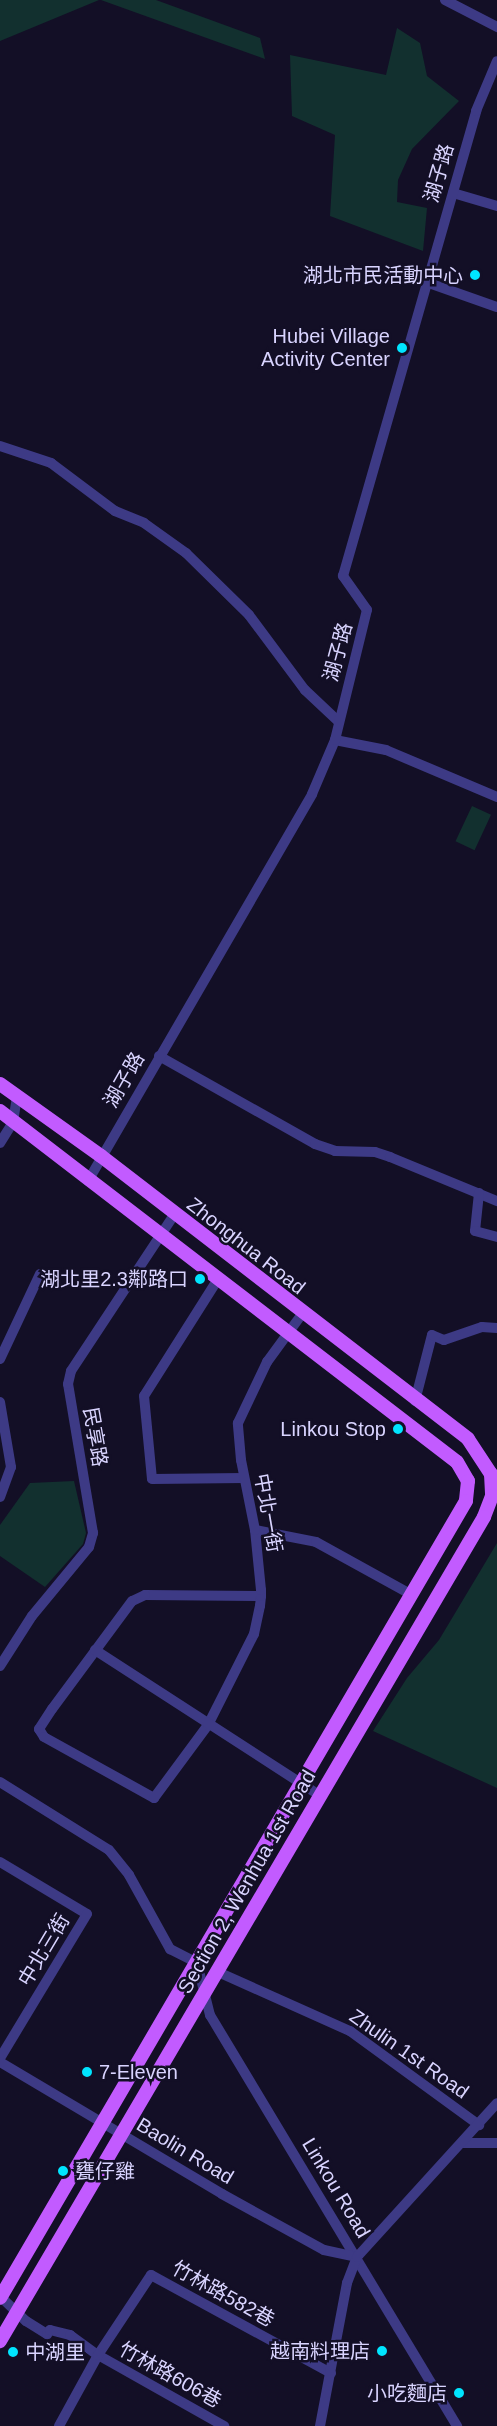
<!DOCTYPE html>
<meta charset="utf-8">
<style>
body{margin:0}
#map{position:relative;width:497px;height:2426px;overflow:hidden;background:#130f26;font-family:Arial,"Noto Sans TC",sans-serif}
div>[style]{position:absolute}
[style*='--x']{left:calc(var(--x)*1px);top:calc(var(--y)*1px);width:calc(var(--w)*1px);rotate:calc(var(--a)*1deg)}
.green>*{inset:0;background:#12302f;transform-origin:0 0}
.minor>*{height:10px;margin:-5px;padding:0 5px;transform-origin:5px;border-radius:5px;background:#3d3a85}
.major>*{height:14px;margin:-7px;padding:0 7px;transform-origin:7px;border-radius:7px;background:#c25bff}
.dots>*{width:16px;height:16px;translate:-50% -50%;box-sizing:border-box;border:3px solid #130f26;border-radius:50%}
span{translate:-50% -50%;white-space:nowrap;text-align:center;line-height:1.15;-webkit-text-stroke:5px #130f26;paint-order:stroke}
.street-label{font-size:20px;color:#d9d4ff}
.poi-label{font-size:20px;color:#d9d4ff}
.right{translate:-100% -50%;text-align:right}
.left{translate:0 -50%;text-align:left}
</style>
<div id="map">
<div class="green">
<div style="clip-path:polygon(0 0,99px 0,0 41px)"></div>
<div style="clip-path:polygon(101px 0,156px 0,260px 38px,265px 59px)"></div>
<div style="clip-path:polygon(397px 28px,420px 43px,427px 76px,459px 101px,412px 149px,398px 180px,397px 202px,427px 208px,423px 251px,330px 216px,335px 135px,292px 116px,290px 55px,386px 75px)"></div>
<div style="left:472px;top:806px;width:21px;height:39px;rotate:25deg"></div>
<div style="clip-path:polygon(74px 1481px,86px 1533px,83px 1544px,45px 1587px,0 1556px,0 1525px,30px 1483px)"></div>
<div style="clip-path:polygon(497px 1543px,497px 1788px,373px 1731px,407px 1678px,439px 1640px)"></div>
</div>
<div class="minor">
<div style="--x:445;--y:0;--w:59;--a:27.4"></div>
<div style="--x:453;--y:193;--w:46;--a:16.5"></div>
<div style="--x:426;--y:282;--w:75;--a:19.4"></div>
<div style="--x:0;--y:446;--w:54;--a:18.4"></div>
<div style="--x:51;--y:463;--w:80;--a:36.9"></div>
<div style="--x:115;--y:511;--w:31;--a:22"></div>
<div style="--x:144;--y:523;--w:52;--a:35.5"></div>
<div style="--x:186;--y:553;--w:88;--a:44.5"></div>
<div style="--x:249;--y:615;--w:94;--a:53.3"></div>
<div style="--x:305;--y:690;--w:45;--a:43.2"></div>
<div style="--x:335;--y:740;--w:52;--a:11.1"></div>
<div style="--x:386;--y:750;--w:121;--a:22.9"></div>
<div style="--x:159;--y:1056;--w:179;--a:29.4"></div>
<div style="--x:315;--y:1144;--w:21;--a:19"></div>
<div style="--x:335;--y:1151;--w:40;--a:1.4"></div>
<div style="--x:375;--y:1152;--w:16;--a:18"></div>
<div style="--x:390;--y:1157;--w:116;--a:22.4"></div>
<div style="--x:0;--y:1143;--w:25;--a:-58"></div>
<div style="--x:13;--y:1122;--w:26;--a:-81"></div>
<div style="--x:88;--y:1181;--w:447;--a:-59.9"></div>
<div style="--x:312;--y:794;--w:59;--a:-66.9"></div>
<div style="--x:335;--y:740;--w:134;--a:-76.2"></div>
<div style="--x:367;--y:610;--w:42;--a:-125.2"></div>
<div style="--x:343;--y:576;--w:484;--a:-74"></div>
<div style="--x:476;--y:111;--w:54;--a:-67.2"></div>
<div style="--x:479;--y:1193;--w:38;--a:96"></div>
<div style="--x:475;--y:1231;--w:23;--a:15"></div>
<div style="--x:218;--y:1279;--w:138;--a:122.3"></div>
<div style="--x:144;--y:1396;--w:83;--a:84.5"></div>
<div style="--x:152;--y:1479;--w:92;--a:-0.6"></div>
<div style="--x:0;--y:1359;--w:94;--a:-64.8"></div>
<div style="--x:415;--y:1401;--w:68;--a:-75.6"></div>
<div style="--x:432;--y:1335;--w:13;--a:23"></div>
<div style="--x:444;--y:1340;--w:40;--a:-18.9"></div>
<div style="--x:482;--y:1327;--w:15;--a:4"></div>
<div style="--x:0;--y:1402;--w:66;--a:80.4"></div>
<div style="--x:11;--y:1467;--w:32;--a:110"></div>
<div style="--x:255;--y:1530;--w:62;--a:11.1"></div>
<div style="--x:316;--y:1542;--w:110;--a:28.9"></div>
<div style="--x:261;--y:1596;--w:116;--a:-179.5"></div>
<div style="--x:145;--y:1595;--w:14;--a:155"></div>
<div style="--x:132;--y:1601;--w:134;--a:126.5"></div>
<div style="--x:52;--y:1709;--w:24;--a:123"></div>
<div style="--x:39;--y:1729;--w:9;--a:58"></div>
<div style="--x:44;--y:1737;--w:126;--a:29"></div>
<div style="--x:154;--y:1798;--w:91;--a:-53.5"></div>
<div style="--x:208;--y:1725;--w:102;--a:-63.2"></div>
<div style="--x:254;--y:1634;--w:29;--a:-78"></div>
<div style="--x:260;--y:1606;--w:10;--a:-84"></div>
<div style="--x:261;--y:1596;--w:6;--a:-90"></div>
<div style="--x:261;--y:1590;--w:60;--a:-95.7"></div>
<div style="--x:255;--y:1530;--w:71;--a:-101.3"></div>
<div style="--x:241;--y:1460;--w:37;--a:-95"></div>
<div style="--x:238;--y:1423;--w:68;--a:-64.6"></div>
<div style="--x:267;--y:1362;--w:59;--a:-53.9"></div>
<div style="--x:95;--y:1650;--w:269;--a:32.9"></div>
<div style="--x:0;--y:1666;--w:59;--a:-57.4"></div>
<div style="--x:32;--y:1616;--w:89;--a:-50.4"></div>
<div style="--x:89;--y:1547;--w:15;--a:-74"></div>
<div style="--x:93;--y:1533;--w:151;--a:-99.5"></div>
<div style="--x:68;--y:1384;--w:13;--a:-77"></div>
<div style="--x:71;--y:1371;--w:187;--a:-56.6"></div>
<div style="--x:0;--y:1782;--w:128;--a:32"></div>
<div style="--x:109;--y:1850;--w:32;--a:51"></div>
<div style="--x:129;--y:1875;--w:85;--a:61"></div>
<div style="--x:170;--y:1949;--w:30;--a:27"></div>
<div style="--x:197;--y:1963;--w:54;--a:76"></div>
<div style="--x:210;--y:2015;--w:480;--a:59"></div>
<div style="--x:0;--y:1862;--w:101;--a:30.9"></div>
<div style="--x:87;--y:1914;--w:168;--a:121.1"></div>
<div style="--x:218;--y:1972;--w:145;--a:24.1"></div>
<div style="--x:350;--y:2031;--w:160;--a:36.1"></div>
<div style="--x:0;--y:2062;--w:258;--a:30.7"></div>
<div style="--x:222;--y:2194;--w:116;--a:28.8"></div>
<div style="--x:324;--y:2250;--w:34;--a:12"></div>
<div style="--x:463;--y:2143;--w:34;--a:0"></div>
<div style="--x:1;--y:2297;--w:35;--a:44"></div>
<div style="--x:26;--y:2321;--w:25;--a:32"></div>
<div style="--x:47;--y:2334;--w:5;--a:-53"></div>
<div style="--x:50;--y:2330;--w:21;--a:14"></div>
<div style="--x:70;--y:2335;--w:34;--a:36"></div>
<div style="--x:98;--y:2355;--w:145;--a:29.4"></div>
<div style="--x:59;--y:2426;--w:81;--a:-61.2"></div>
<div style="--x:98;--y:2355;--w:96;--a:-56.5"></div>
<div style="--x:151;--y:2275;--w:205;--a:28.6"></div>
<div style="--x:320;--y:2426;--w:146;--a:-79.3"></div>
<div style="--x:347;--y:2283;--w:28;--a:-69"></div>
<div style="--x:357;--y:2257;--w:208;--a:-47.7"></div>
</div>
<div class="major">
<div style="--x:0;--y:1084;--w:124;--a:35.5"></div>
<div style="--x:101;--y:1156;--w:463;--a:37.6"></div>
<div style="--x:468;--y:1439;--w:42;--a:56.7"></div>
<div style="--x:491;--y:1474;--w:22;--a:87"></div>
<div style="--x:492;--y:1496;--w:22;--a:111"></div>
<div style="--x:484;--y:1517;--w:956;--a:120.43"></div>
<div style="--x:0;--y:1111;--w:576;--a:37.53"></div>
<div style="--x:457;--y:1462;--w:22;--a:60"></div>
<div style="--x:468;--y:1481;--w:20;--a:96"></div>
<div style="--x:466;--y:1501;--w:923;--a:120.31"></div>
</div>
<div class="dots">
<div style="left:475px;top:275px;background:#00e5ff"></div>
<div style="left:402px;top:348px;background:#00e5ff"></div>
<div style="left:200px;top:1279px;background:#00e5ff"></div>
<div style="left:398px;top:1429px;background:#00e5ff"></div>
<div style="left:87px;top:2072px;background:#00e5ff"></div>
<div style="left:63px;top:2171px;background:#00e5ff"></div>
<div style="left:382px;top:2351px;background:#00e5ff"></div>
<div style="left:13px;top:2352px;background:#00e5ff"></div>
<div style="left:459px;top:2393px;background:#00e5ff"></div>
</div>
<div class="street-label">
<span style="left:439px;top:173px;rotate:-74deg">湖子路</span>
<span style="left:338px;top:652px;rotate:-75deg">湖子路</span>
<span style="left:124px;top:1080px;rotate:-60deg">湖子路</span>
<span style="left:246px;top:1246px;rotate:38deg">Zhonghua Road</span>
<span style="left:95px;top:1437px;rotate:80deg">民享路</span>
<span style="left:268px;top:1513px;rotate:80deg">中北一街</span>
<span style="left:247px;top:1882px;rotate:-60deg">Section 2, Wenhua 1st Road</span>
<span style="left:44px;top:1950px;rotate:-59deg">中北三街</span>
<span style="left:409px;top:2054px;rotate:35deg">Zhulin 1st Road</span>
<span style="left:185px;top:2151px;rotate:31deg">Baolin Road</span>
<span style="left:336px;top:2188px;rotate:59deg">Linkou Road</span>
<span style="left:223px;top:2294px;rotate:29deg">竹林路582巷</span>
<span style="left:170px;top:2375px;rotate:29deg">竹林路606巷</span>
</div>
<div class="poi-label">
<span class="right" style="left:463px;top:275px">湖北市民活動中心</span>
<span class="right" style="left:390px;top:348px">Hubei Village<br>Activity Center</span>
<span class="right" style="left:188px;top:1279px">湖北里2.3鄰路口</span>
<span class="right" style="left:386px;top:1429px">Linkou Stop</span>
<span class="left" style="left:99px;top:2072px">7-Eleven</span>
<span class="left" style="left:75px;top:2171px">甕仔雞</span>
<span class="right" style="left:370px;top:2351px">越南料理店</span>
<span class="left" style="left:25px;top:2352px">中湖里</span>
<span class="right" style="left:447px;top:2393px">小吃麵店</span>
</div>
</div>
